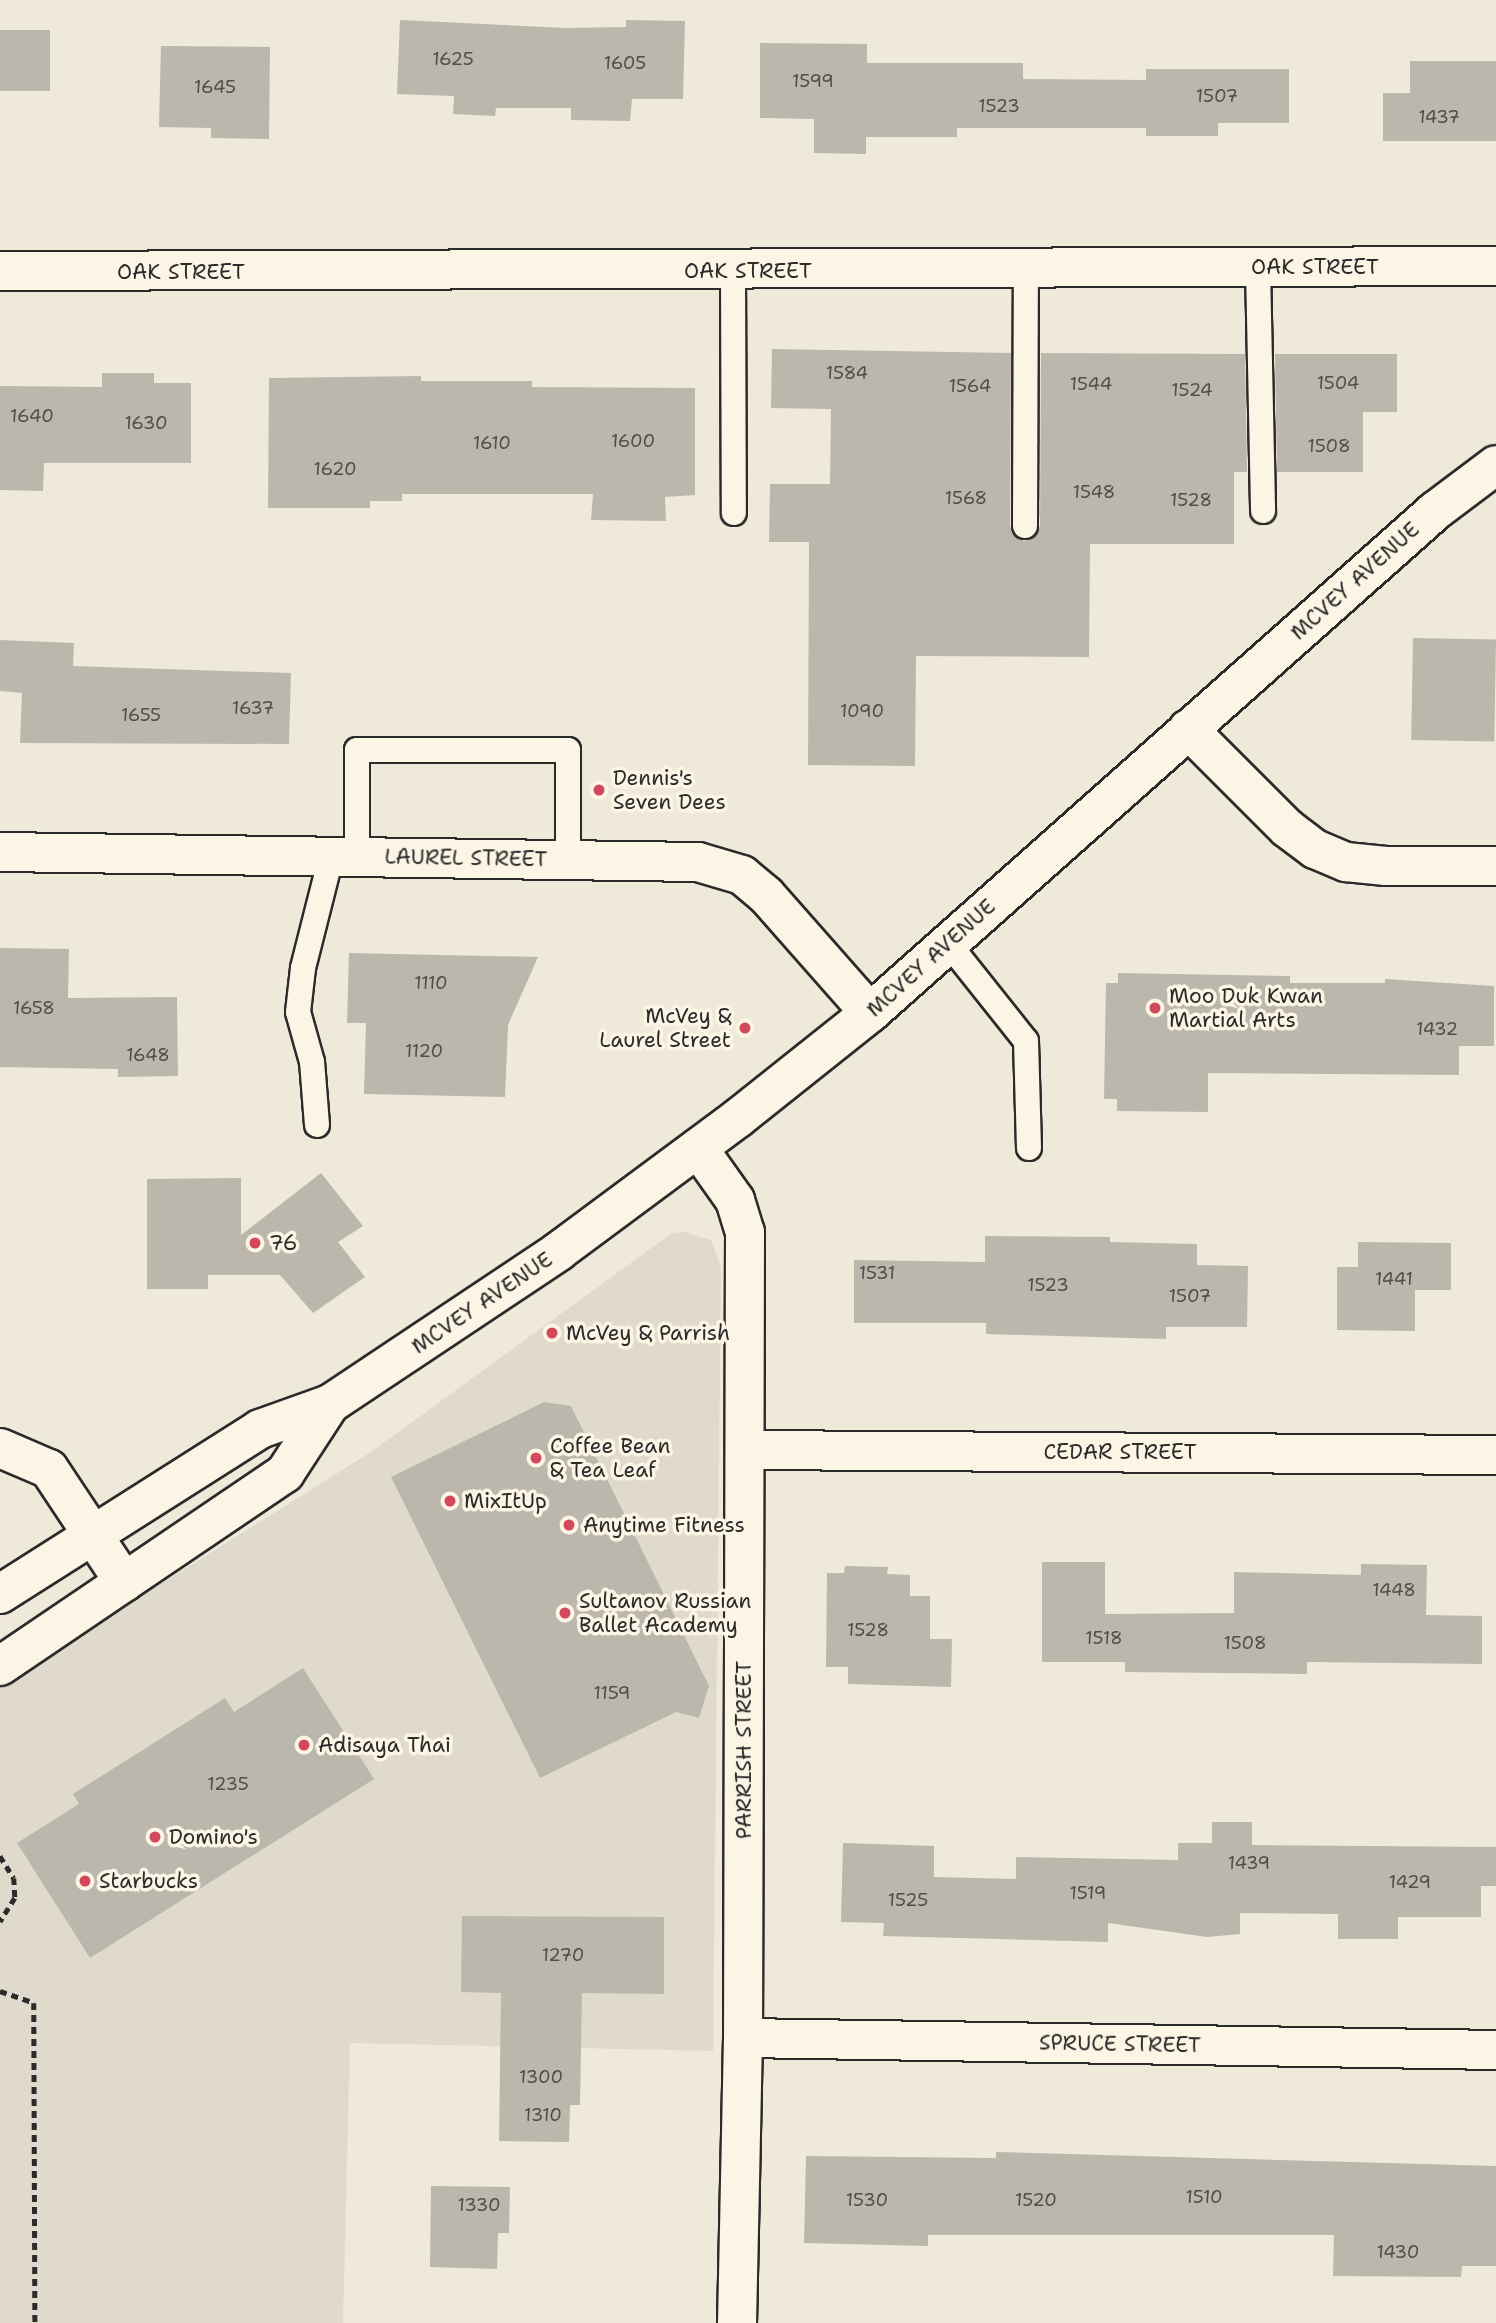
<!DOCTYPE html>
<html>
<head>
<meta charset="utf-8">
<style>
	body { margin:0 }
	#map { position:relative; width:1496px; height:2323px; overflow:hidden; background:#efe9da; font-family:"Shantell Sans",sans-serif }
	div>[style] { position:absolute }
	.built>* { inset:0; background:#e0dacc }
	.building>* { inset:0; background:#bcb7ac; transform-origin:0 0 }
	.path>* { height:4.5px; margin-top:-2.25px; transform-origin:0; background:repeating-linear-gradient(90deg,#2b2b2b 0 7px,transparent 0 12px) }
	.roads { filter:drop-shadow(2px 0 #2b2b2b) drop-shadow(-2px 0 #2b2b2b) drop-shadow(0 2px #2b2b2b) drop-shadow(0 -2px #2b2b2b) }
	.service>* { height:24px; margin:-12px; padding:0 12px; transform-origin:12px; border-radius:12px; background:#fcf5e5 }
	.minor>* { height:38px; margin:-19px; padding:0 19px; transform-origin:19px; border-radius:19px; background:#fcf5e5 }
	.secondary>* { height:38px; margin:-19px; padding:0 19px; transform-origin:19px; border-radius:19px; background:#fcf5e5 }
	.primary>* { height:38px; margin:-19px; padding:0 19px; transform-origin:19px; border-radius:19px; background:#fcf5e5 }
	.dots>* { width:19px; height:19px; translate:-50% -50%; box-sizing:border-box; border:4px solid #fcf5e5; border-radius:50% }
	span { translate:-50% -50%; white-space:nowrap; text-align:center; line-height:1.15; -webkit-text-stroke:7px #fcf5e5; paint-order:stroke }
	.number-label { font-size:18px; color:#4f4e4b }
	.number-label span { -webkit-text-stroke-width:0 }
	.street-label { font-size:21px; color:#2b2b2b }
	.poi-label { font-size:21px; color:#2b2b2b }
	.left { translate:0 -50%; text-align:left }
	.right { translate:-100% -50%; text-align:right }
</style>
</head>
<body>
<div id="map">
	<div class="built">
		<div style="clip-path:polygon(685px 1232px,711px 1240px,721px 1267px,713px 2051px,350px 2043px,343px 2323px,0 2323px,0 1685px,371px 1452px,672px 1233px)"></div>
	</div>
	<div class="building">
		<div style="clip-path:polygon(400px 20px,566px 28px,626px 27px,626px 20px,685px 21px,683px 99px,632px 99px,630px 121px,571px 120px,571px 108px,496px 108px,495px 116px,453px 114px,454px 96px,397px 94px)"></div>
		<div style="left:0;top:30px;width:50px;height:61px"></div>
		<div style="clip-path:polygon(760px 43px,867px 44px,867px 63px,1023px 63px,1023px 79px,1146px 80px,1146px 69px,1289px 69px,1289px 123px,1218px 123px,1218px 136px,1146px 136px,1146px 128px,957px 128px,957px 137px,866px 137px,866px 154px,814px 153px,814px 119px,760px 118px)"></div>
		<div style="clip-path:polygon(161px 46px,270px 47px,269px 139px,211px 138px,211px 128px,159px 127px)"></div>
		<div style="clip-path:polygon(1410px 61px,1496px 61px,1496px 141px,1383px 141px,1383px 93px,1410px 93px)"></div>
		<div style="clip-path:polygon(772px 349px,1011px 353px,1010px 526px,1012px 534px,1024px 541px,1033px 538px,1040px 526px,1041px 353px,1245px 354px,1247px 472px,1234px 472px,1234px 544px,1090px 544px,1089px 657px,916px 656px,915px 766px,808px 765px,809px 542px,769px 542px,770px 484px,830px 484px,831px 409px,771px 408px)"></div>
		<div style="clip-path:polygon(1275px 354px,1397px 354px,1397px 412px,1363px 412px,1363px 472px,1277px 472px)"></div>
		<div style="clip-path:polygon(102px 373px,154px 373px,154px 383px,191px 383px,191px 463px,44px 463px,43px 491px,0 490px,0 386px,102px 387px)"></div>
		<div style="clip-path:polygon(421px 376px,421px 381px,532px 381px,532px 387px,695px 388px,695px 495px,665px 497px,666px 521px,591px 520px,593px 494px,402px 494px,402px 501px,370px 501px,370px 508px,268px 508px,269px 378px)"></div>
		<div style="left:1413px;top:638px;width:83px;height:102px;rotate:1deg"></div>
		<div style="clip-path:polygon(0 640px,74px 643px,73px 666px,291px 673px,289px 744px,20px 743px,22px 693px,0 691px)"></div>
		<div style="clip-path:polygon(0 948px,69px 949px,68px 998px,177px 997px,178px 1076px,118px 1077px,118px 1069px,0 1067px)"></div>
		<div style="clip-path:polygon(349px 953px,538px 957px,508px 1025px,505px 1097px,364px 1094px,366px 1023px,347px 1023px)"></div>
		<div style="clip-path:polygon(1118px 973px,1290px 976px,1290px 983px,1385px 983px,1385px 979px,1494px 986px,1494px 1046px,1459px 1046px,1459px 1075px,1208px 1073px,1208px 1112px,1117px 1111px,1117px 1099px,1104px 1099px,1106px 983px,1118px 983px)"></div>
		<div style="clip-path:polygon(321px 1173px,363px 1226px,338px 1242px,365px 1277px,313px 1313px,280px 1275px,208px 1275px,208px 1289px,147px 1289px,147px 1179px,241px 1178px,241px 1235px)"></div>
		<div style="clip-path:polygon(985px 1236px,1110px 1237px,1110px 1242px,1197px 1244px,1197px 1265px,1248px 1266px,1247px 1327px,1166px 1327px,1166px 1339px,986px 1334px,986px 1323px,854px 1323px,854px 1260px,985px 1262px)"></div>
		<div style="clip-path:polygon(1358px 1242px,1451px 1243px,1451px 1290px,1415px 1290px,1415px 1331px,1337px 1330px,1337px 1267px,1358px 1267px)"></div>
		<div style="clip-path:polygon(544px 1402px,571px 1406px,709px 1686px,699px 1718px,676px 1712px,540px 1778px,391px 1477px)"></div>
		<div style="clip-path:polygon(1042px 1562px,1105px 1562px,1105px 1614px,1234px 1613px,1234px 1572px,1361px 1575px,1361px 1564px,1427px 1565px,1426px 1615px,1482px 1616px,1482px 1664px,1307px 1662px,1307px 1674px,1125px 1672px,1125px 1662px,1042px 1662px)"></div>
		<div style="clip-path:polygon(845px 1566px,888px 1567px,887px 1574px,910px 1575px,910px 1596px,930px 1596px,930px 1639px,952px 1639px,951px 1687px,848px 1684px,848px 1667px,826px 1667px,827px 1573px,844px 1573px)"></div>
		<div style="clip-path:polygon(303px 1668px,374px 1779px,90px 1958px,17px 1843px,79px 1804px,73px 1794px,225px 1698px,234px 1712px)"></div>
		<div style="clip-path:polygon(1212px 1822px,1252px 1822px,1252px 1845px,1496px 1847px,1496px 1886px,1481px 1886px,1481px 1917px,1398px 1917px,1398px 1939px,1338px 1939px,1338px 1914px,1240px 1913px,1240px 1934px,1207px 1937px,1108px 1923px,1108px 1942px,883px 1936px,884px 1923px,841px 1922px,843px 1843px,934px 1846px,934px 1877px,1016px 1879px,1016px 1857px,1178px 1860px,1178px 1843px,1212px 1843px)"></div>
		<div style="clip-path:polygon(462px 1916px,664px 1917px,664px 1994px,582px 1993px,580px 2105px,570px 2105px,569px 2142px,499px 2141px,501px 1993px,461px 1992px)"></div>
		<div style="clip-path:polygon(996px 2152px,1496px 2166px,1496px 2266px,1462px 2266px,1461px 2277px,1333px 2276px,1334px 2235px,928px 2235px,928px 2246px,804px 2243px,806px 2156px,996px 2158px)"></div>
		<div style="clip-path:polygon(431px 2186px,510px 2187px,509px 2233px,498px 2233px,497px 2269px,430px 2267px)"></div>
	</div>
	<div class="path">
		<div style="left:0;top:1856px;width:26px;rotate:58deg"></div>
		<div style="left:14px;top:1878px;width:20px;rotate:87deg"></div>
		<div style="left:15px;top:1898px;width:28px;rotate:122deg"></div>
		<div style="left:0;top:1991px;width:36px;rotate:19deg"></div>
		<div style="left:34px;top:2003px;width:320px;rotate:89.8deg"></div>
	</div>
	<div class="roads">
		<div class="service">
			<div style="left:1258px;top:268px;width:243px;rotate:88.8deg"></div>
			<div style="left:733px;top:271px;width:242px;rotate:89.8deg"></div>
			<div style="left:1025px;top:526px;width:257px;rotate:-89.8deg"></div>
			<div style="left:357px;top:857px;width:107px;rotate:-90deg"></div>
			<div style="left:357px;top:750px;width:211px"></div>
			<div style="left:568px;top:750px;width:110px;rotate:90deg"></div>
			<div style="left:948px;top:943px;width:125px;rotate:51.5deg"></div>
			<div style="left:1026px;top:1041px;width:107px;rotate:88.4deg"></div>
			<div style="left:317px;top:1125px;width:63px;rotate:-94.5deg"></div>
			<div style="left:312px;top:1062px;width:52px;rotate:-105.6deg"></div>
			<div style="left:298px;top:1012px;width:44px;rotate:-83.5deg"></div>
			<div style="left:303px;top:968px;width:114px;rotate:-75.8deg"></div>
		</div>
		<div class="minor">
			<div style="left:0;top:271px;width:1496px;rotate:-0.19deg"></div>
			<div style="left:1188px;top:729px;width:140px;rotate:45deg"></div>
			<div style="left:1287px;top:828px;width:35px;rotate:37deg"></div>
			<div style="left:1315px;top:849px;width:34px;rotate:23deg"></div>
			<div style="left:1346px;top:862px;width:40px;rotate:5.7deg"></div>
			<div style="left:1386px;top:866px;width:110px"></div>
			<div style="left:0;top:852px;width:698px;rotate:0.82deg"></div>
			<div style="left:698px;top:862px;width:46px;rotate:16.5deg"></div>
			<div style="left:742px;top:875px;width:31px;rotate:40deg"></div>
			<div style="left:766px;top:895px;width:157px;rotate:48.6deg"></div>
			<div style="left:698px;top:1148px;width:64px;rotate:54.6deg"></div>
			<div style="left:735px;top:1200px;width:34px;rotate:73deg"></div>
			<div style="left:745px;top:1232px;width:806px;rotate:90.14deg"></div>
			<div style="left:743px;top:2038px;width:285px;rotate:91.2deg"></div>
			<div style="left:745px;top:1450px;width:751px;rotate:0.38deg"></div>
			<div style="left:743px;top:2038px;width:753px;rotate:0.91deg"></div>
		</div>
		<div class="secondary">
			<div style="left:0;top:1448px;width:53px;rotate:23.2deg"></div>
			<div style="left:49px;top:1469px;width:136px;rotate:56.4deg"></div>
		</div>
		<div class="primary">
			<div style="left:0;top:1594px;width:308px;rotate:-32.4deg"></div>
			<div style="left:260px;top:1429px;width:74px;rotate:-19.7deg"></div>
			<div style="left:330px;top:1404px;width:275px;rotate:-33.7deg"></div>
			<div style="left:559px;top:1251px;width:223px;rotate:-36.6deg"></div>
			<div style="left:738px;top:1118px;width:169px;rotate:-38.5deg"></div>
			<div style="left:870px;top:1013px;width:756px;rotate:-41.62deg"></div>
			<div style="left:1435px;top:511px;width:76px;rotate:-37deg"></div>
			<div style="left:0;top:1666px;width:344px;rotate:-34.1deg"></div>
			<div style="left:285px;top:1473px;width:82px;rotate:-56.9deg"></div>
		</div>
	</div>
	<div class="dots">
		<div style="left:599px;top:790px;background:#d1495b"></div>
		<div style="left:1155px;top:1008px;background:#d1495b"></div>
		<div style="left:745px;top:1028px;background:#d1495b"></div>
		<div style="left:255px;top:1243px;background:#d1495b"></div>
		<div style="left:552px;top:1333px;background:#d1495b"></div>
		<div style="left:536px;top:1458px;background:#d1495b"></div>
		<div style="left:450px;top:1501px;background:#d1495b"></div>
		<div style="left:569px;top:1525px;background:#d1495b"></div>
		<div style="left:565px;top:1613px;background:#d1495b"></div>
		<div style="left:304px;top:1745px;background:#d1495b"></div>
		<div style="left:155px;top:1837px;background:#d1495b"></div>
		<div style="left:85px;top:1881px;background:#d1495b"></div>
	</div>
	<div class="number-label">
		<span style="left:453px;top:59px">1625</span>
		<span style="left:625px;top:63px">1605</span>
		<span style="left:813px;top:81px">1599</span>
		<span style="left:215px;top:87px">1645</span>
		<span style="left:1217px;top:96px">1507</span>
		<span style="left:999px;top:106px">1523</span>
		<span style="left:1439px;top:117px">1437</span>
		<span style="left:847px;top:373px">1584</span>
		<span style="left:1338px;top:383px">1504</span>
		<span style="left:1091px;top:384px">1544</span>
		<span style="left:970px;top:386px">1564</span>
		<span style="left:1192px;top:390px">1524</span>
		<span style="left:32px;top:416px">1640</span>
		<span style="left:146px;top:423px">1630</span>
		<span style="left:633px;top:441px">1600</span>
		<span style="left:492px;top:443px">1610</span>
		<span style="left:1329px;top:446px">1508</span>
		<span style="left:335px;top:469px">1620</span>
		<span style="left:1094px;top:492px">1548</span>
		<span style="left:966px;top:498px">1568</span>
		<span style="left:1191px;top:500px">1528</span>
		<span style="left:253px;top:708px">1637</span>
		<span style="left:862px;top:711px">1090</span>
		<span style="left:141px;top:715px">1655</span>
		<span style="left:431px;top:983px">1110</span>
		<span style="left:34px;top:1008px">1658</span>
		<span style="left:1437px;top:1029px">1432</span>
		<span style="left:424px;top:1051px">1120</span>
		<span style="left:148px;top:1055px">1648</span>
		<span style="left:877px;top:1273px">1531</span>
		<span style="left:1394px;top:1279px">1441</span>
		<span style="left:1048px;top:1285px">1523</span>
		<span style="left:1190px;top:1296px">1507</span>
		<span style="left:1394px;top:1590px">1448</span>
		<span style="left:868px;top:1630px">1528</span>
		<span style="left:1104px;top:1638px">1518</span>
		<span style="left:1245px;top:1643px">1508</span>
		<span style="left:612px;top:1693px">1159</span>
		<span style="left:228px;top:1784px">1235</span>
		<span style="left:1249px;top:1863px">1439</span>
		<span style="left:1410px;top:1882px">1429</span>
		<span style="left:1088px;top:1893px">1519</span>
		<span style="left:908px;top:1900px">1525</span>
		<span style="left:563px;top:1955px">1270</span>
		<span style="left:541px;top:2077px">1300</span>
		<span style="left:543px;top:2115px">1310</span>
		<span style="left:1204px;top:2197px">1510</span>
		<span style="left:867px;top:2200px">1530</span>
		<span style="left:1036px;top:2200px">1520</span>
		<span style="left:479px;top:2205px">1330</span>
		<span style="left:1398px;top:2252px">1430</span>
	</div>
	<div class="street-label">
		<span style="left:1315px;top:267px">OAK STREET</span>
		<span style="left:748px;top:271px">OAK STREET</span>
		<span style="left:181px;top:272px">OAK STREET</span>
		<span style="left:1355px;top:581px;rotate:-42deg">MCVEY AVENUE</span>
		<span style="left:466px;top:858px;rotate:1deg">LAUREL STREET</span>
		<span style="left:931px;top:958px;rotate:-42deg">MCVEY AVENUE</span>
		<span style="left:482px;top:1303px;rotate:-34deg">MCVEY AVENUE</span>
		<span style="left:1120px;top:1452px">CEDAR STREET</span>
		<span style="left:744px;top:1750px;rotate:-90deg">PARRISH STREET</span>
		<span style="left:1120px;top:2044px;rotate:1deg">SPRUCE STREET</span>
	</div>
	<div class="poi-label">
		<span class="left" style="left:613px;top:790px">Dennis's<br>Seven Dees</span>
		<span class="left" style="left:1169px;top:1008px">Moo Duk Kwan<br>Martial Arts</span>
		<span class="right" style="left:731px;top:1028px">McVey &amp;<br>Laurel Street</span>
		<span class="left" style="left:269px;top:1243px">76</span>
		<span class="left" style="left:566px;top:1333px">McVey &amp; Parrish</span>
		<span class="left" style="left:550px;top:1458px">Coffee Bean<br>&amp; Tea Leaf</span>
		<span class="left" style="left:464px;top:1501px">MixItUp</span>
		<span class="left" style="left:583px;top:1525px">Anytime Fitness</span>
		<span class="left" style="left:579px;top:1613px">Sultanov Russian<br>Ballet Academy</span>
		<span class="left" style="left:318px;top:1745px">Adisaya Thai</span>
		<span class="left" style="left:169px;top:1837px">Domino's</span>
		<span class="left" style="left:99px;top:1881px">Starbucks</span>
	</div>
</div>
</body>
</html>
